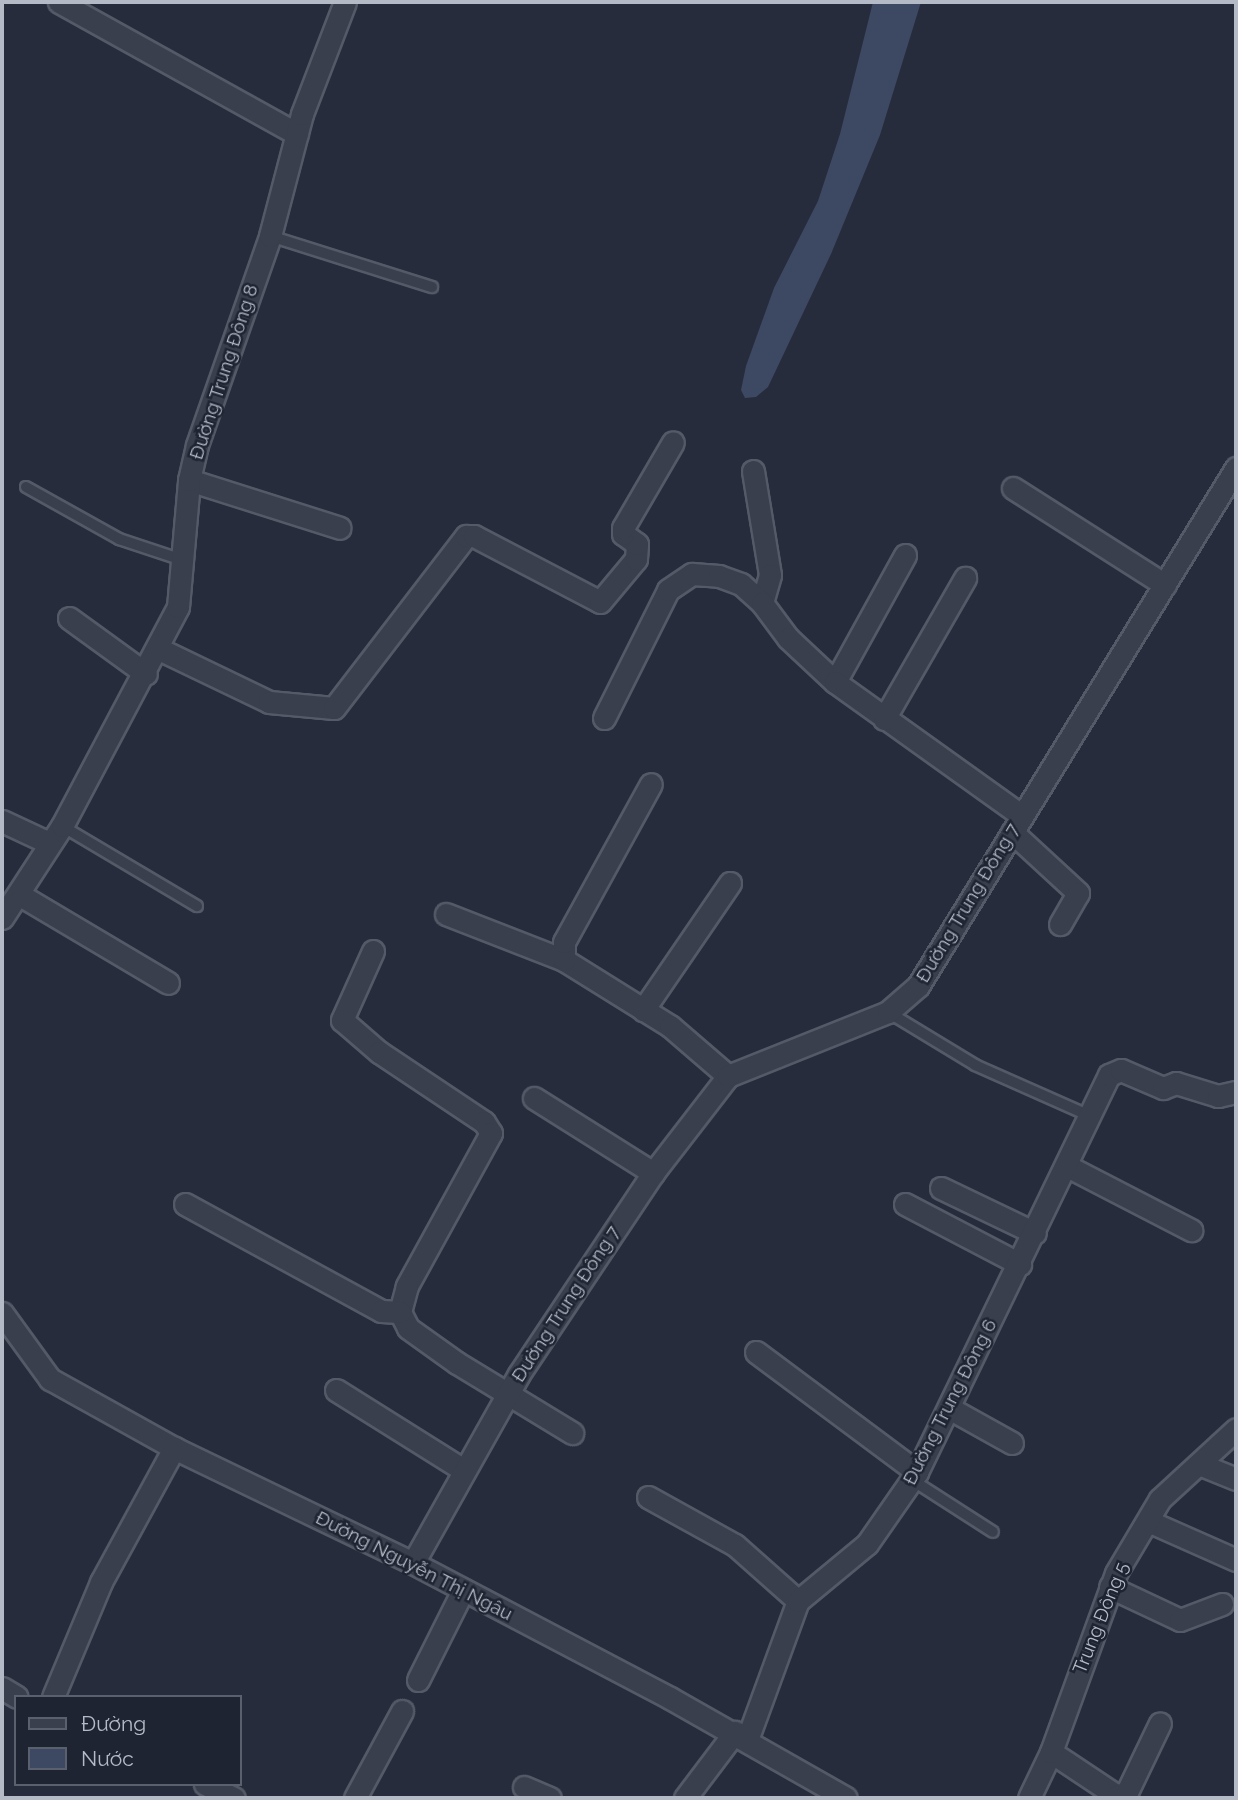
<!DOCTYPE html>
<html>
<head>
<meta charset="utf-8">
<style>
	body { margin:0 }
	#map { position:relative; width:1238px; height:1800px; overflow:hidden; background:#262c3c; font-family:Raleway,sans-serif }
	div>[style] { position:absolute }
	.water>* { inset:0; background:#3d4863 }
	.roads { filter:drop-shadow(2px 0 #545a67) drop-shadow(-2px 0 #545a67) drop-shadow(0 2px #545a67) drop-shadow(0 -2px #545a67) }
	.lane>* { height:10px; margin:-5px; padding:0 5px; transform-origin:5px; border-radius:5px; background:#393f4c }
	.street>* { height:21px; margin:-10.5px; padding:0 10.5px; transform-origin:10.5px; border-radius:10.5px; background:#393f4c }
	span { translate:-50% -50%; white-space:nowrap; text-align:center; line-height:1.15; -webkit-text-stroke:5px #1e2431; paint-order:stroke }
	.street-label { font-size:19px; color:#b5bac7 }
	.frame { position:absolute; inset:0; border:4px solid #b5bac7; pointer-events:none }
	.legend { position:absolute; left:14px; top:1695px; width:228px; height:91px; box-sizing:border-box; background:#1e2431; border:2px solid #5a606d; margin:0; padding:9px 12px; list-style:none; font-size:21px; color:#b5bac7 }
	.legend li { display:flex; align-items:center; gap:14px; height:35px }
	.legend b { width:35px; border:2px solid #5a606d }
</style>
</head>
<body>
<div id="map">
	<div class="water">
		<div style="clip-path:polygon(873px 2px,921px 2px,880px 135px,831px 254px,768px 387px,756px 397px,745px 398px,741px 390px,746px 366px,774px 288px,818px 201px,840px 134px)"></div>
	</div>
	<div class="roads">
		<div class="lane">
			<div style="left:270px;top:236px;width:170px;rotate:17.5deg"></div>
			<div style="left:26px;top:487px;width:107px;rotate:29.2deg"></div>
			<div style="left:119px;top:539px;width:66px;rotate:18.4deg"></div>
			<div style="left:62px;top:826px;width:157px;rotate:30.7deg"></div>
			<div style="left:888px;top:1012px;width:102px;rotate:31.3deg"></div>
			<div style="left:975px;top:1065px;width:126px;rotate:23.9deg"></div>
			<div style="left:912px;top:1480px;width:96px;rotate:32.7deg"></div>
		</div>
		<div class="street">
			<div style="left:59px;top:2px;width:272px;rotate:29deg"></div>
			<div style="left:753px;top:471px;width:105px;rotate:80.7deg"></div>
			<div style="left:770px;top:575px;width:29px;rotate:106deg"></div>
			<div style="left:189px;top:480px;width:158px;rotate:17.6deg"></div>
			<div style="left:1013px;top:488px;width:180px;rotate:32.5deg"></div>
			<div style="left:69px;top:618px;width:95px;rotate:36deg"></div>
			<div style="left:159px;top:649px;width:122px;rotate:25.7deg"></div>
			<div style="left:269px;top:702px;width:65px;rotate:5.3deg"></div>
			<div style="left:334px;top:708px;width:217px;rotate:-52.5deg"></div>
			<div style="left:466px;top:536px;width:8px"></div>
			<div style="left:474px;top:536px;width:142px;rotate:27.6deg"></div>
			<div style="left:600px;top:602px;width:56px;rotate:-50.1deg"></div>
			<div style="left:636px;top:559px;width:15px;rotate:-86deg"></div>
			<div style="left:637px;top:544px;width:17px;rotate:-144deg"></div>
			<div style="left:623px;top:534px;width:6px;rotate:-90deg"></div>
			<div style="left:623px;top:528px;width:99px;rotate:-59.8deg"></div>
			<div style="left:835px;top:682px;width:145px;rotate:-61.1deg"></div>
			<div style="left:604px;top:718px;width:143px;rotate:-63.4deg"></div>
			<div style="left:668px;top:590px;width:29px;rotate:-34deg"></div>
			<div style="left:692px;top:574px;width:27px;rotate:4deg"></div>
			<div style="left:719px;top:576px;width:23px;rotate:20deg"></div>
			<div style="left:741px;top:584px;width:28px;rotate:42deg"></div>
			<div style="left:762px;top:603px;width:44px;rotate:53.4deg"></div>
			<div style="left:788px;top:638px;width:64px;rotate:43.1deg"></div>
			<div style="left:835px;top:682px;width:229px;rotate:35.6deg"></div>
			<div style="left:884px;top:719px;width:163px;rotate:-60.1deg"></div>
			<div style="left:2px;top:821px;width:52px;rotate:25.1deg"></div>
			<div style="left:1012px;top:832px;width:90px;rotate:42.7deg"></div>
			<div style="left:1078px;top:893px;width:36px;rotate:120deg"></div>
			<div style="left:20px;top:895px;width:172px;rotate:30.7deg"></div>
			<div style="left:446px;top:914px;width:127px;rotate:21.3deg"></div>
			<div style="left:564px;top:960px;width:125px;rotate:31.9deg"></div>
			<div style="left:670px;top:1026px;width:77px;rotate:40.8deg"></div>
			<div style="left:2px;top:918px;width:110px;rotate:-56.9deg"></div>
			<div style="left:62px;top:826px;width:248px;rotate:-62.1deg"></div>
			<div style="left:178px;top:607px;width:127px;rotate:-85deg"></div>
			<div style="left:189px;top:480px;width:36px;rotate:-77deg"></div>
			<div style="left:197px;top:445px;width:221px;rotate:-70.7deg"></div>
			<div style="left:270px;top:236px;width:126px;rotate:-75.3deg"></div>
			<div style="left:302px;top:114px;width:120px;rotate:-69deg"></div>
			<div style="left:373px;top:951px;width:76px;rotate:114.2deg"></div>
			<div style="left:342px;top:1020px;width:49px;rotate:40.9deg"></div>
			<div style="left:379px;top:1052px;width:126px;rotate:33.7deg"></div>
			<div style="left:484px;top:1122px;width:13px;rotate:58deg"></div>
			<div style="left:491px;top:1133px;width:175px;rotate:118.8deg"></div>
			<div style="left:407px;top:1286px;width:27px;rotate:105deg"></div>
			<div style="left:400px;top:1312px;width:18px;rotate:63deg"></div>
			<div style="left:408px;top:1328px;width:60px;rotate:35.5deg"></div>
			<div style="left:457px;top:1363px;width:135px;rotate:31.3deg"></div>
			<div style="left:564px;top:960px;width:18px;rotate:-90deg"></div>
			<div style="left:564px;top:942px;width:180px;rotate:-61.2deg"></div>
			<div style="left:643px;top:1010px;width:154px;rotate:-55.6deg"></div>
			<div style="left:534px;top:1098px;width:141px;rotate:32.2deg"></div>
			<div style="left:1067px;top:1166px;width:140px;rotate:27.3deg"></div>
			<div style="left:941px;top:1188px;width:104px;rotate:25.6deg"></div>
			<div style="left:185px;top:1204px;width:223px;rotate:28.6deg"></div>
			<div style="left:381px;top:1311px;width:19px;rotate:3deg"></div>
			<div style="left:905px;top:1204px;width:130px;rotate:27.6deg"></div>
			<div style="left:2px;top:1313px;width:82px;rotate:54deg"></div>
			<div style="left:50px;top:1379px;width:142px;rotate:29.1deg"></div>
			<div style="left:174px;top:1448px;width:265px;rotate:25.7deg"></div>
			<div style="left:413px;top:1563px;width:290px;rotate:27.7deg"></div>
			<div style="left:670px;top:1698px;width:202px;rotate:29.6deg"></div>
			<div style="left:756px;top:1352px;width:201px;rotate:36.7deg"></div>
			<div style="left:336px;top:1390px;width:149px;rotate:32.1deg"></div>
			<div style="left:949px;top:1408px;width:72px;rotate:29.1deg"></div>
			<div style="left:1199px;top:1464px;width:40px;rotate:22deg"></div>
			<div style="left:648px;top:1497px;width:99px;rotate:28.9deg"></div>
			<div style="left:735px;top:1545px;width:84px;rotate:41.6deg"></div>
			<div style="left:1148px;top:1521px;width:96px;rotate:23.9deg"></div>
			<div style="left:413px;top:1563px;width:217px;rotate:-60.7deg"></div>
			<div style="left:519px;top:1374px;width:242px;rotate:-56.3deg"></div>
			<div style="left:653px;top:1173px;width:123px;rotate:-52.3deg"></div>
			<div style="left:728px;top:1076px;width:172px;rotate:-21.8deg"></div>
			<div style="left:888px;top:1012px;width:40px;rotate:-41deg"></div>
			<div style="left:918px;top:986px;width:608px;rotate:-58.45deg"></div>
			<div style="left:1110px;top:1587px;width:77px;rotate:25.2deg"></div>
			<div style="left:1180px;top:1620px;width:45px;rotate:-20.9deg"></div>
			<div style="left:418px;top:1680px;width:101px;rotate:-63.4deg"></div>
			<div style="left:2px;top:1688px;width:17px;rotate:31deg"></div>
			<div style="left:53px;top:1697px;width:125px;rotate:-67.3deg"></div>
			<div style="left:101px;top:1582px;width:153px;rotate:-61.4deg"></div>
			<div style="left:747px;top:1740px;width:148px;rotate:-69.9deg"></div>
			<div style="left:798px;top:1601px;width:89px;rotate:-39.6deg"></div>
			<div style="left:867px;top:1544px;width:88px;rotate:-55.2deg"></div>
			<div style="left:917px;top:1472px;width:441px;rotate:-64.2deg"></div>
			<div style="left:1109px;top:1075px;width:13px;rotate:-23deg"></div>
			<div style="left:1121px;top:1070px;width:46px;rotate:23.2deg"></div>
			<div style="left:1163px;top:1088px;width:14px;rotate:-21deg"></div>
			<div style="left:1176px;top:1083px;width:44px;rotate:17.2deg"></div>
			<div style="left:1218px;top:1096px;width:18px;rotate:-13deg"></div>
			<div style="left:1051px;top:1752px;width:79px;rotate:33.7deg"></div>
			<div style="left:1117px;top:1796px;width:11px;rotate:-22deg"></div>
			<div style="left:1127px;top:1792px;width:76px;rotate:-64.4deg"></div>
			<div style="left:205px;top:1784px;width:32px;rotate:26deg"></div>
			<div style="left:524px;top:1787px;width:28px;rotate:23deg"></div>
			<div style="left:355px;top:1798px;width:99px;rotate:-61.6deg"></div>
			<div style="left:685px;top:1798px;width:83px;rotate:-52.9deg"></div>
			<div style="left:1029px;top:1798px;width:51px;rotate:-64.4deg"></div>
			<div style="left:1051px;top:1752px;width:190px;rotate:-70deg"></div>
			<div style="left:1116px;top:1573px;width:86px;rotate:-59.3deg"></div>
			<div style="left:1160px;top:1499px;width:103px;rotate:-42.6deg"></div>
		</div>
	</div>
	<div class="street-label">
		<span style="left:224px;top:372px;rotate:-72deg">Đường Trung Đông 8</span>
		<span style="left:968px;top:903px;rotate:-59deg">Đường Trung Đông 7</span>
		<span style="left:566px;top:1304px;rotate:-57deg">Đường Trung Đông 7</span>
		<span style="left:950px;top:1402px;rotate:-63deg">Đường Trung Đông 6</span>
		<span style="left:414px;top:1566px;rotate:27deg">Đường Nguyễn Thị Ngâu</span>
		<span style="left:1101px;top:1618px;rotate:-68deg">Trung Đông 5</span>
	</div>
	<div class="frame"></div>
	<ul class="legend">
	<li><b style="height:9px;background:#393f4c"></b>Đường</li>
	<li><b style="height:19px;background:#3d4863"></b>Nước</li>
	</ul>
</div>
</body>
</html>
